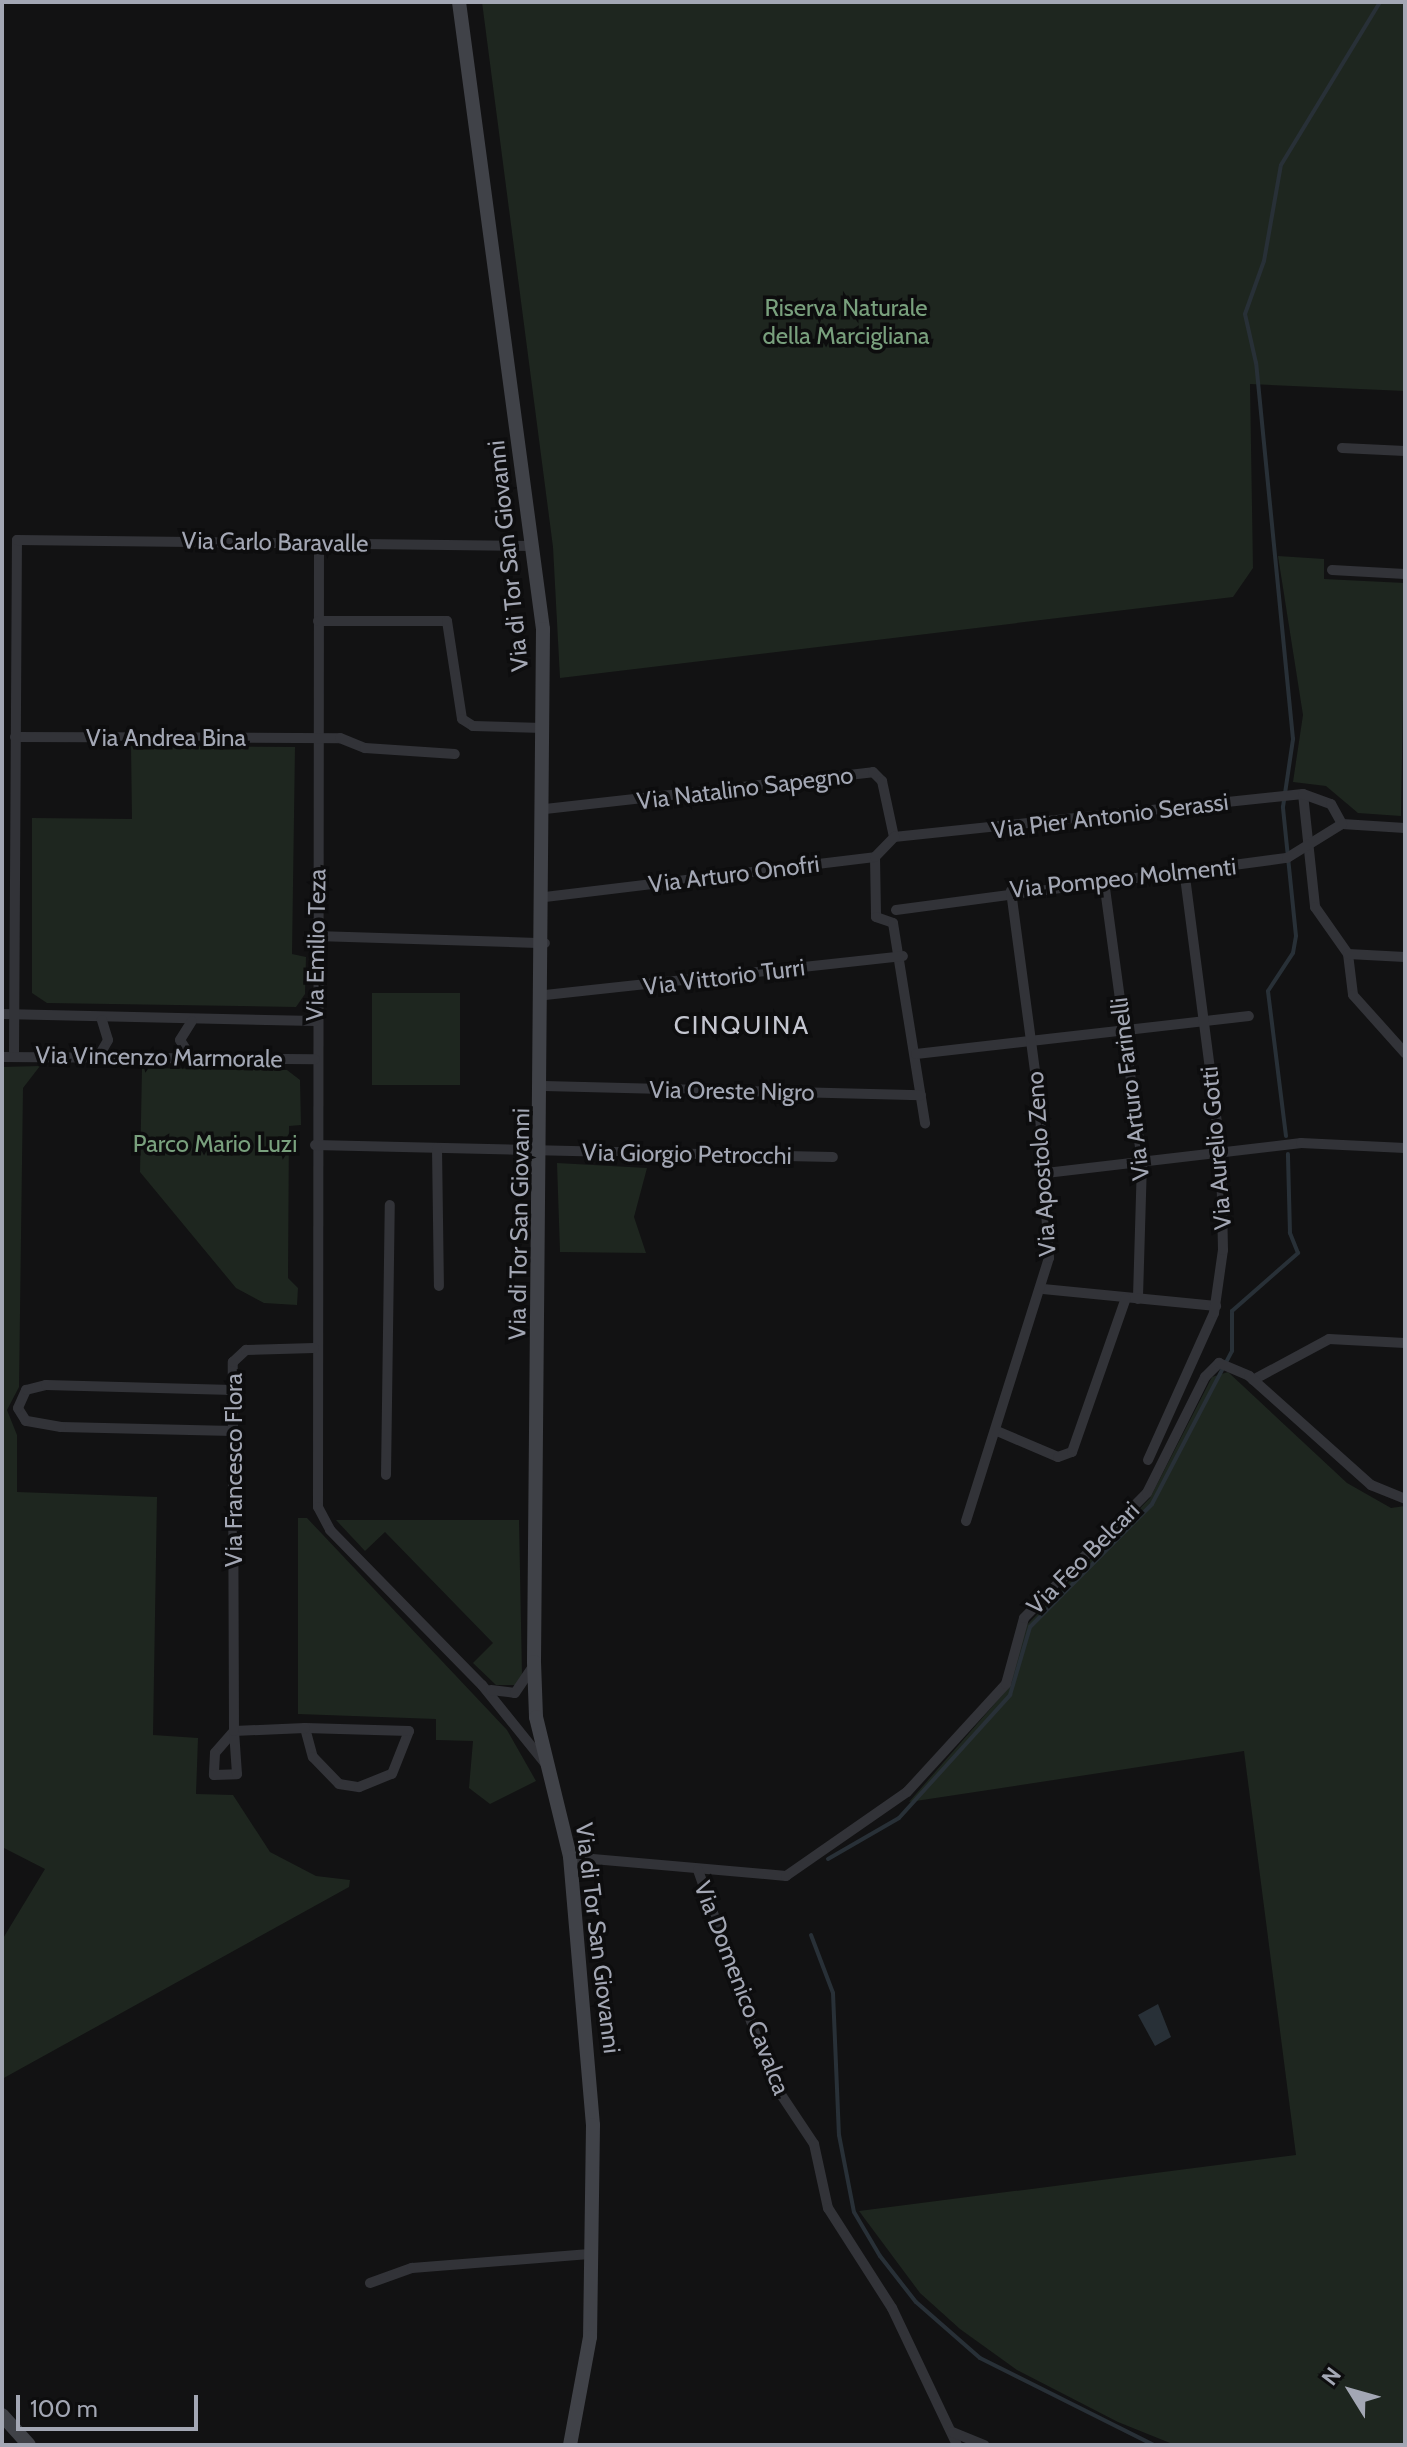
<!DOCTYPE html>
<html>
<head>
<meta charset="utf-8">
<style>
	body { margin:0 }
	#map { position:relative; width:1407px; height:2447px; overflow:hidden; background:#121213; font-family:Cabin,sans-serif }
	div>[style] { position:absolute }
	.green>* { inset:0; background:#1e261f; transform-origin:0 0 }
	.water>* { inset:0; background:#283037 }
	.stream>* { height:4px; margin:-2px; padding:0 2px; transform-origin:2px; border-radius:2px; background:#283037 }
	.street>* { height:10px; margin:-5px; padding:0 5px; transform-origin:5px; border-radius:5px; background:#323338 }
	.secondary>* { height:14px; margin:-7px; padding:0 7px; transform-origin:7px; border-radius:7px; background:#404248 }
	span { translate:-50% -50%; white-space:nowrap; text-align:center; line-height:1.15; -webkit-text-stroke:7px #0d0d0e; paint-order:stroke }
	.park-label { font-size:24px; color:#79a07d }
	.street-label { font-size:24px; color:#a3a7b4 }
	.neighbourhood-label { font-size:26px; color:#c4c6d0; letter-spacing:2px }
	.frame { position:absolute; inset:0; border:4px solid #a3a7b4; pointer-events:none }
	.north { position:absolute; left:1311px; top:2351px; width:80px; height:80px; -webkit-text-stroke:6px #0d0d0e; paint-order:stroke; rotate:307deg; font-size:22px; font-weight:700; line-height:32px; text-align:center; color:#a3a7b4 }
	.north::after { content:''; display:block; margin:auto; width:28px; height:36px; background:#a3a7b4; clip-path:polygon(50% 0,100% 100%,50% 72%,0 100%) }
	.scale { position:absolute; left:16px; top:2395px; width:182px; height:36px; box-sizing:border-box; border:4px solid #a3a7b4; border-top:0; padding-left:10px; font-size:24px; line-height:28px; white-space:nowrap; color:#a3a7b4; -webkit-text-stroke:6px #0d0d0e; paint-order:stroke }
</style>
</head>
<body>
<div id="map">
	<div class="green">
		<div style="clip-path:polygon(482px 2px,1405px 2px,1405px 391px,1250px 384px,1253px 568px,1233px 597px,560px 678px,553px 547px)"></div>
		<div style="clip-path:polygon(1278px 556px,1324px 559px,1324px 579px,1405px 583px,1401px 816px,1358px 813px,1326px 786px,1293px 782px,1303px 715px)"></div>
		<div style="clip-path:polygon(131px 746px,295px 747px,292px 954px,306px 957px,305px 994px,296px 1007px,47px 1003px,32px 993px,32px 818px,132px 819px)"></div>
		<div style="left:372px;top:993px;width:88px;height:92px"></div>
		<div style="clip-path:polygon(40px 1066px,23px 1088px,19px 1387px,7px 1410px,17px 1435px,17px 1492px,157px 1497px,153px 1735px,198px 1738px,196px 1794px,233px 1795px,270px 1852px,316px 1876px,350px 1880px,349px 1887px,2px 2079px,2px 1940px,45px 1869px,2px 1847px,2px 1067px)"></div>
		<div style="clip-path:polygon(142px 1068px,287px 1070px,300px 1080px,301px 1125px,289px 1126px,288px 1278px,298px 1288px,297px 1305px,264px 1303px,236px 1288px,140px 1172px)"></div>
		<div style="clip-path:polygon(557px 1163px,647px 1168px,634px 1217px,646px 1253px,560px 1252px)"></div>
		<div style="clip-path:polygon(1228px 1372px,1347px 1483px,1391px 1508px,1405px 1506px,1405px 2445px,1175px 2445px,1118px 2422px,1017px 2370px,960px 2329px,920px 2293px,859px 2211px,1296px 2155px,1244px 1751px,909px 1802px,1011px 1685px,1018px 1634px,1150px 1498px,1212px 1377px)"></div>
		<div style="clip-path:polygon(298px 1518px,307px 1518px,507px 1730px,536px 1781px,490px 1804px,469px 1788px,473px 1741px,436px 1740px,436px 1719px,298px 1714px)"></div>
		<div style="clip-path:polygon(336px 1520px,519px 1520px,522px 1675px,515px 1685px,496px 1685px,473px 1663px,493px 1643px,385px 1532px,365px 1551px)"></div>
	</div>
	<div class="water">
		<div style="clip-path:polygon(1158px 2004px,1171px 2037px,1155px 2046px,1138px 2015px)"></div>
	</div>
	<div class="stream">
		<div style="left:1286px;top:1136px;width:146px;rotate:-97.1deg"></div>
		<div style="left:1268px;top:991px;width:45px;rotate:-56.7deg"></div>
		<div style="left:1293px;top:953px;width:17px;rotate:-80deg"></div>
		<div style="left:1296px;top:936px;width:130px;rotate:-95.8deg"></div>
		<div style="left:1283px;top:807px;width:69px;rotate:-81.6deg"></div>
		<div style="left:1293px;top:739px;width:378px;rotate:-95.6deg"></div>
		<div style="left:1256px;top:363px;width:50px;rotate:-102.7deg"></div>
		<div style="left:1245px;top:314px;width:56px;rotate:-70.3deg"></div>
		<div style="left:1264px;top:261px;width:97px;rotate:-80deg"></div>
		<div style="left:1281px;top:165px;width:191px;rotate:-58.7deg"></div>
		<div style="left:828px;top:1859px;width:82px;rotate:-30deg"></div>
		<div style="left:899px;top:1818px;width:166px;rotate:-47.9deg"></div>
		<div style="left:1010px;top:1695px;width:71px;rotate:-73.6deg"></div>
		<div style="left:1030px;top:1627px;width:173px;rotate:-45.2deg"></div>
		<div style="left:1152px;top:1504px;width:173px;rotate:-62.4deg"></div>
		<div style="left:1232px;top:1351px;width:40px;rotate:-90deg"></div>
		<div style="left:1232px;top:1311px;width:88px;rotate:-41.3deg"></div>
		<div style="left:1298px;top:1253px;width:22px;rotate:-112deg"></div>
		<div style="left:1290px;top:1233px;width:79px;rotate:-91.5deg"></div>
		<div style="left:811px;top:1935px;width:62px;rotate:69.2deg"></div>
		<div style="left:833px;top:1993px;width:142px;rotate:87.6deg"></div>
		<div style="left:839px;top:2135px;width:78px;rotate:79deg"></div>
		<div style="left:854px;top:2212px;width:51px;rotate:59.4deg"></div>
		<div style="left:880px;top:2256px;width:58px;rotate:52deg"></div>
		<div style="left:916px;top:2302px;width:85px;rotate:41.2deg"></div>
		<div style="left:980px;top:2358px;width:195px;rotate:26.6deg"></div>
	</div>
	<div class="street">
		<div style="left:1342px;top:448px;width:63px;rotate:2.7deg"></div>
		<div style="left:319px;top:542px;width:965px;rotate:90.06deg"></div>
		<div style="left:318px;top:1507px;width:26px;rotate:62deg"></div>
		<div style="left:330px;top:1530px;width:217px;rotate:45.6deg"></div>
		<div style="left:482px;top:1685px;width:100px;rotate:51.1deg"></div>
		<div style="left:1332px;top:570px;width:73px;rotate:3.1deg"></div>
		<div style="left:318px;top:621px;width:129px"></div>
		<div style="left:447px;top:621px;width:99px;rotate:81.3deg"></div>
		<div style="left:462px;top:719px;width:13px;rotate:32deg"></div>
		<div style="left:473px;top:726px;width:70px;rotate:1.6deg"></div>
		<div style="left:15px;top:737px;width:325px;rotate:0.2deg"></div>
		<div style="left:340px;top:738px;width:27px;rotate:22deg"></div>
		<div style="left:365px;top:748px;width:90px;rotate:3.8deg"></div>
		<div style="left:1303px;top:794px;width:114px;rotate:83.9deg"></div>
		<div style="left:1315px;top:907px;width:57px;rotate:54.9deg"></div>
		<div style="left:1348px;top:954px;width:41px;rotate:83deg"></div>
		<div style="left:1353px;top:995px;width:78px;rotate:48.1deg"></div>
		<div style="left:545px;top:809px;width:330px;rotate:-6.4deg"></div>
		<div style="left:873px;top:772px;width:13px;rotate:45deg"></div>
		<div style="left:882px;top:781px;width:57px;rotate:77.9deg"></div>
		<div style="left:1342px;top:824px;width:63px;rotate:3.6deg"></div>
		<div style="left:894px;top:837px;width:411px;rotate:-6deg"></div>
		<div style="left:1303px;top:794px;width:30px;rotate:20deg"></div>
		<div style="left:1331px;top:804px;width:23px;rotate:61deg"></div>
		<div style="left:875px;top:857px;width:60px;rotate:89deg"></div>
		<div style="left:876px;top:917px;width:18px;rotate:19deg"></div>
		<div style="left:1104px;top:881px;width:284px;rotate:82.3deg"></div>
		<div style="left:1142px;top:1162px;width:137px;rotate:91.7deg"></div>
		<div style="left:545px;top:897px;width:332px;rotate:-6.9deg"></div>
		<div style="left:875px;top:857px;width:28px;rotate:-46deg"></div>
		<div style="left:896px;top:910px;width:394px;rotate:-7.6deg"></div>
		<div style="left:1287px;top:858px;width:65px;rotate:-31.7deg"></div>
		<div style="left:893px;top:923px;width:203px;rotate:80.9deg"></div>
		<div style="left:316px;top:936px;width:229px;rotate:1.8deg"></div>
		<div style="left:1348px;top:954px;width:57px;rotate:3deg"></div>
		<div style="left:545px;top:995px;width:360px;rotate:-6.2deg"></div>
		<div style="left:2px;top:1014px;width:313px;rotate:1.3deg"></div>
		<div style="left:100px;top:1054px;width:16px;rotate:-60deg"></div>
		<div style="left:108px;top:1040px;width:21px;rotate:-107deg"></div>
		<div style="left:916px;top:1054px;width:335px;rotate:-6.5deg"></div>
		<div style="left:14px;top:1055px;width:515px;rotate:-89.67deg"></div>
		<div style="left:17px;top:540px;width:516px;rotate:0.67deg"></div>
		<div style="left:2px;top:1057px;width:313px;rotate:0.4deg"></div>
		<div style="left:191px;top:1057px;width:20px;rotate:-123deg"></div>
		<div style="left:180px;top:1040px;width:22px;rotate:-58deg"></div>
		<div style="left:544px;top:1086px;width:377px;rotate:1.4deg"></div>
		<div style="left:315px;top:1145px;width:518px;rotate:1.33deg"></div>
		<div style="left:437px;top:1148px;width:138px;rotate:89.2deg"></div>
		<div style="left:1046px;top:1173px;width:257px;rotate:-6.7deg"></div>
		<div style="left:1301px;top:1143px;width:104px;rotate:2.8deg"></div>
		<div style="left:1043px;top:1289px;width:174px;rotate:5.6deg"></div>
		<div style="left:1253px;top:1380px;width:86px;rotate:-28.3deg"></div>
		<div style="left:1329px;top:1339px;width:76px;rotate:3deg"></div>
		<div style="left:233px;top:1431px;width:172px;rotate:-178.7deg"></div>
		<div style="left:61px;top:1427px;width:36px;rotate:-170deg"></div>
		<div style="left:26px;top:1421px;width:15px;rotate:-122deg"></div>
		<div style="left:18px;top:1408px;width:20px;rotate:-66deg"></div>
		<div style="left:26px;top:1390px;width:21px;rotate:-14deg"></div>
		<div style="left:46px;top:1385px;width:187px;rotate:1.5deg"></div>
		<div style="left:997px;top:1431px;width:66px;rotate:23.1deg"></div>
		<div style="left:1058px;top:1457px;width:15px;rotate:-20deg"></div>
		<div style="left:1072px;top:1452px;width:163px;rotate:-70.7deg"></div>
		<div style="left:1148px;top:1460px;width:161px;rotate:-65.8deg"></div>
		<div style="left:1214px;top:1313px;width:64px;rotate:-81.9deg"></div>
		<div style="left:1223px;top:1250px;width:96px;rotate:-91.2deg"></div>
		<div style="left:1221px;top:1154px;width:285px;rotate:-97.4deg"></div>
		<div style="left:386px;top:1475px;width:270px;rotate:-89.2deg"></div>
		<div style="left:966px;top:1521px;width:276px;rotate:-72.5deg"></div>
		<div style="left:1049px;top:1258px;width:157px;rotate:-93.6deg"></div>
		<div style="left:1039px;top:1101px;width:212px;rotate:-97.6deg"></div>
		<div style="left:491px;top:1690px;width:24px;rotate:7deg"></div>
		<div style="left:515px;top:1693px;width:29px;rotate:-56deg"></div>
		<div style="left:305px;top:1728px;width:30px;rotate:75deg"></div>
		<div style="left:313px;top:1757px;width:37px;rotate:46deg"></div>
		<div style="left:339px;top:1784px;width:20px;rotate:9deg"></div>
		<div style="left:359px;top:1787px;width:35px;rotate:-22deg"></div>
		<div style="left:392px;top:1774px;width:46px;rotate:-68.4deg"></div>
		<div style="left:409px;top:1731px;width:104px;rotate:-178.3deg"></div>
		<div style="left:305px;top:1728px;width:71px;rotate:177.6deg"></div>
		<div style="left:234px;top:1731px;width:29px;rotate:131deg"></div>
		<div style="left:215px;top:1753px;width:22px;rotate:93deg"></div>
		<div style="left:214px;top:1775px;width:23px;rotate:-2deg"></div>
		<div style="left:237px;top:1774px;width:43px;rotate:-94deg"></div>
		<div style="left:234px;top:1731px;width:369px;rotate:-90.2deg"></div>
		<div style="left:233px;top:1362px;width:18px;rotate:-43deg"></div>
		<div style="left:246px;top:1350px;width:68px;rotate:-1.7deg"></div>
		<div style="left:570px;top:1857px;width:217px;rotate:5deg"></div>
		<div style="left:786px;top:1876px;width:147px;rotate:-34.8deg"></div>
		<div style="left:907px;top:1792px;width:147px;rotate:-47.5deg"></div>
		<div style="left:1006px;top:1684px;width:68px;rotate:-74.7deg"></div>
		<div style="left:1024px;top:1618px;width:175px;rotate:-45.5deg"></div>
		<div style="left:1147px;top:1493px;width:130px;rotate:-63.4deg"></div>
		<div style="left:1205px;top:1377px;width:20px;rotate:-45deg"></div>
		<div style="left:1219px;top:1363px;width:33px;rotate:23deg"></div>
		<div style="left:1249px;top:1376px;width:164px;rotate:41.8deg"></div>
		<div style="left:1371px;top:1485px;width:37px;rotate:22deg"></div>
		<div style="left:698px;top:1870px;width:224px;rotate:70.7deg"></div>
		<div style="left:772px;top:2081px;width:76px;rotate:56.3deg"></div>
		<div style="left:814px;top:2144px;width:66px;rotate:77.7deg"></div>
		<div style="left:828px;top:2208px;width:119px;rotate:57.4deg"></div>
		<div style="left:892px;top:2308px;width:152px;rotate:64.6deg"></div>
		<div style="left:370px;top:2283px;width:45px;rotate:-19.7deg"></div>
		<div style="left:412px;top:2268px;width:178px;rotate:-4.5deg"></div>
		<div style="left:952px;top:2432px;width:35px;rotate:22deg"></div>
	</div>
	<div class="secondary">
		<div style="left:459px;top:2px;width:633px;rotate:82.37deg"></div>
		<div style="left:543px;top:629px;width:1033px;rotate:90.5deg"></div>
		<div style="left:534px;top:1662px;width:55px;rotate:87.9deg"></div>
		<div style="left:536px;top:1717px;width:144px;rotate:76.3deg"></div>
		<div style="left:570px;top:1857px;width:269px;rotate:85.1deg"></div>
		<div style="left:593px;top:2125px;width:212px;rotate:90.8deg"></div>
		<div style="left:590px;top:2337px;width:110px;rotate:100.5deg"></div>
		<div style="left:2px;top:2415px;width:40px;rotate:48deg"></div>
	</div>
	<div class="park-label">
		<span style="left:846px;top:322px">Riserva Naturale<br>della Marcigliana</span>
		<span style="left:215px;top:1144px">Parco Mario Luzi</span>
	</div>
	<div class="street-label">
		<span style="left:275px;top:542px;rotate:1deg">Via Carlo Baravalle</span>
		<span style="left:508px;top:556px;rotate:-96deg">Via di Tor San Giovanni</span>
		<span style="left:166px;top:738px">Via Andrea Bina</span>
		<span style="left:745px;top:788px;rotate:-7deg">Via Natalino Sapegno</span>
		<span style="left:1110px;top:816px;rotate:-7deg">Via Pier Antonio Serassi</span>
		<span style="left:734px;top:874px;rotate:-7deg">Via Arturo Onofri</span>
		<span style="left:1123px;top:878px;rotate:-6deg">Via Pompeo Molmenti</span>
		<span style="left:316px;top:945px;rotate:-89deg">Via Emilio Teza</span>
		<span style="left:724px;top:977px;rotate:-7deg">Via Vittorio Turri</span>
		<span style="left:159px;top:1057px;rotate:1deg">Via Vincenzo Marmorale</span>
		<span style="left:1130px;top:1089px;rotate:-97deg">Via Arturo Farinelli</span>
		<span style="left:732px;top:1091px;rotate:1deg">Via Oreste Nigro</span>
		<span style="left:1216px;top:1148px;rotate:-95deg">Via Aurelio Gotti</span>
		<span style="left:687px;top:1154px;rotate:1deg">Via Giorgio Petrocchi</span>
		<span style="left:1041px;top:1164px;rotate:-94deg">Via Apostolo Zeno</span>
		<span style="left:519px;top:1224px;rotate:-89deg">Via di Tor San Giovanni</span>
		<span style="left:234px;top:1470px;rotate:-90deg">Via Francesco Flora</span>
		<span style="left:1083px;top:1558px;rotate:-45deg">Via Feo Belcari</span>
		<span style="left:598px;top:1938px;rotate:83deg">Via di Tor San Giovanni</span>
		<span style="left:742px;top:1988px;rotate:69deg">Via Domenico Cavalca</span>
	</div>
	<div class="neighbourhood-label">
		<span style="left:742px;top:1026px">CINQUINA</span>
	</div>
	<div class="frame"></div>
	<div class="north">N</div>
	<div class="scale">100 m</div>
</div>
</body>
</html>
